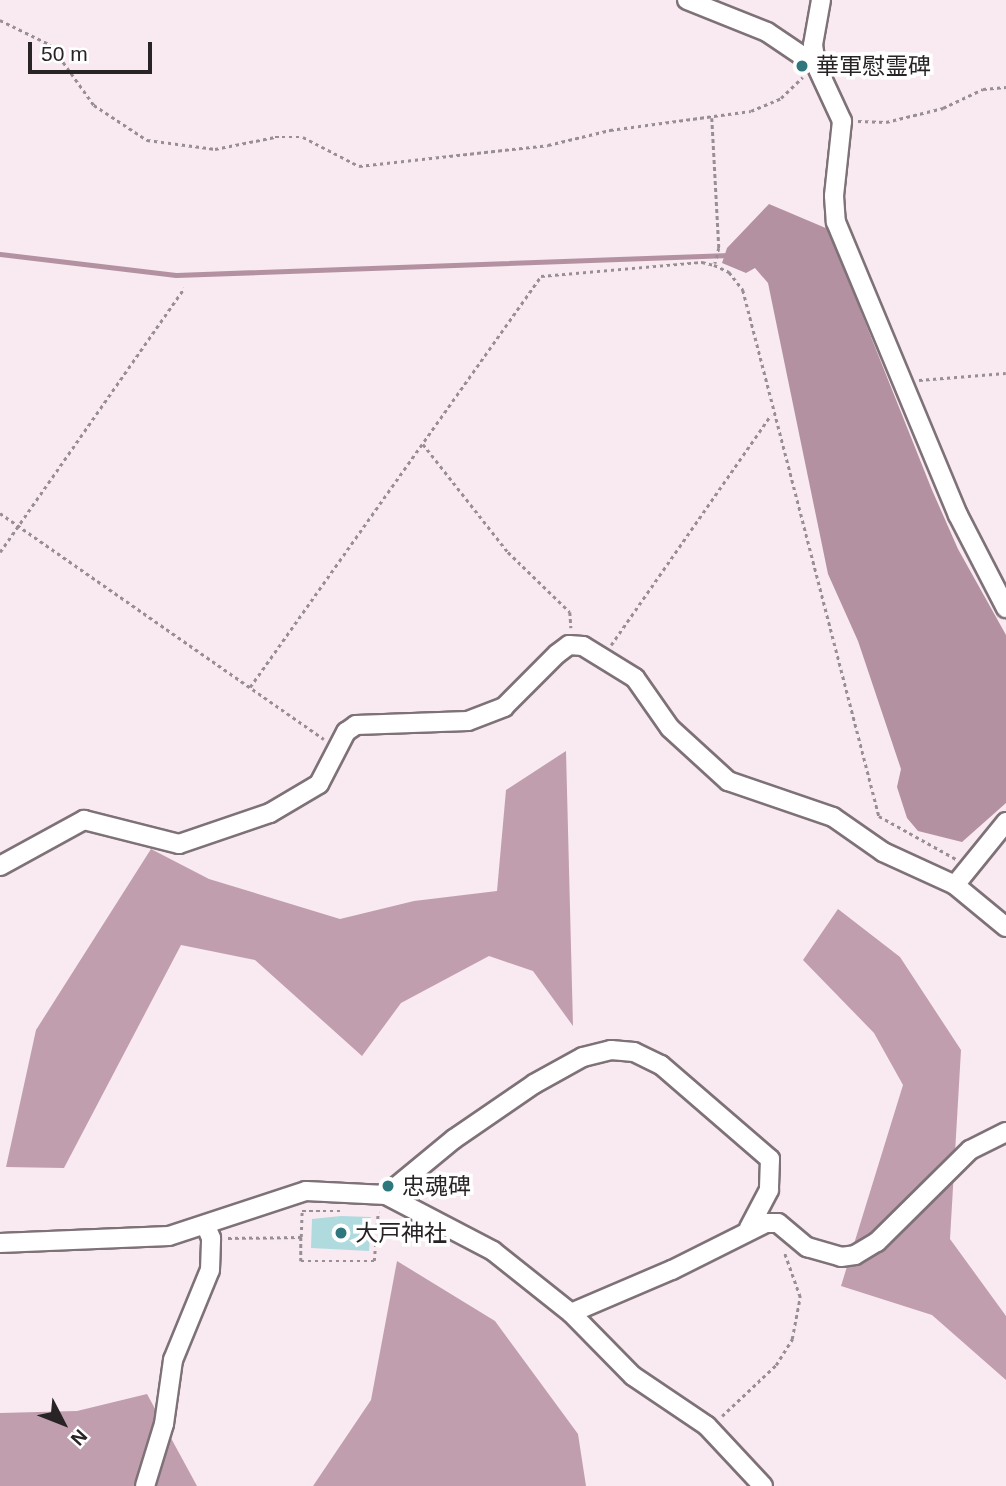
<!DOCTYPE html>
<html>
<head>
<meta charset="utf-8">
<style>
	body { margin:0 }
	#map { position:relative; width:1006px; height:1486px; overflow:hidden; background:#f8eaf0; font-family:Helvetica,"Noto Sans JP",sans-serif }
	div>[style] { position:absolute }
	.forest>* { inset:0; background:#c19eae }
	.water>* { inset:0; background:#b391a1 }
	.stream>* { height:5px; margin:-2.5px; padding:0 2.5px; transform-origin:2.5px; border-radius:2.5px; background:#b391a1 }
	.building>* { inset:0; background:#afdbdf }
	.path>* { height:2.5px; margin-top:-1.25px; transform-origin:0; background:repeating-linear-gradient(90deg,#998f93 0 3.5px,transparent 0 7px) }
	.roads { filter:drop-shadow(2px 0 #7e7278) drop-shadow(-2px 0 #7e7278) drop-shadow(0 2px #7e7278) drop-shadow(0 -2px #7e7278) }
	.street>* { height:18px; margin:-9px; padding:0 9px; transform-origin:9px; border-radius:9px; background:#fff }
	.dots>* { width:19px; height:19px; translate:-50% -50%; box-sizing:border-box; border:4px solid #fff; border-radius:50% }
	span { translate:-50% -50%; white-space:nowrap; text-align:center; line-height:1.15; -webkit-text-stroke:7px #fff; paint-order:stroke }
	.poi-label { font-size:23px; color:#282325 }
	.left { translate:0 -50%; text-align:left }
	.north { position:absolute; left:28px; top:1388px; width:70px; height:70px; -webkit-text-stroke:5px #fff; paint-order:stroke; rotate:132deg; font-size:19px; font-weight:700; line-height:28px; text-align:center; color:#282325 }
	.north::after { content:''; display:block; margin:auto; width:24px; height:32px; background:#282325; clip-path:polygon(50% 0,100% 100%,50% 72%,0 100%) }
	.scale { position:absolute; left:28px; top:42px; width:124px; height:32px; box-sizing:border-box; border:4px solid #282325; border-top:0; padding-left:9px; font-size:21px; line-height:24px; white-space:nowrap; color:#282325; -webkit-text-stroke:5px #fff; paint-order:stroke }
</style>
</head>
<body>
<div id="map">
	<div class="forest">
		<div style="clip-path:polygon(566px 751px,573px 1026px,533px 971px,489px 956px,401px 1003px,362px 1056px,255px 960px,181px 945px,64px 1168px,6px 1167px,36px 1030px,151px 849px,209px 879px,340px 919px,414px 901px,497px 891px,506px 790px)"></div>
		<div style="clip-path:polygon(838px 909px,900px 957px,961px 1050px,950px 1239px,1006px 1316px,1006px 1380px,932px 1315px,841px 1286px,903px 1085px,874px 1033px,803px 960px)"></div>
		<div style="clip-path:polygon(397px 1261px,495px 1321px,578px 1434px,586px 1486px,313px 1486px,371px 1400px)"></div>
		<div style="clip-path:polygon(147px 1394px,197px 1486px,0 1486px,0 1413px,77px 1411px)"></div>
	</div>
	<div class="water">
		<div style="clip-path:polygon(769px 204px,828px 229px,932px 490px,958px 549px,1006px 635px,1006px 803px,962px 842px,918px 831px,907px 818px,897px 787px,901px 769px,858px 641px,828px 574px,768px 283px,755px 268px,746px 273px,722px 263px,727px 248px)"></div>
	</div>
	<div class="stream">
		<div style="left:0;top:254px;width:177px;rotate:6.8deg"></div>
		<div style="left:176px;top:275px;width:554px;rotate:-2.07deg"></div>
	</div>
	<div class="building">
		<div style="clip-path:polygon(341px 1216px,371px 1217px,369px 1251px,311px 1248px,312px 1219px)"></div>
	</div>
	<div class="path">
		<div style="left:0;top:20px;width:57px;rotate:26.1deg"></div>
		<div style="left:51px;top:45px;width:74px;rotate:54.4deg"></div>
		<div style="left:94px;top:105px;width:64px;rotate:33.4deg"></div>
		<div style="left:147px;top:140px;width:69px;rotate:7.5deg"></div>
		<div style="left:215px;top:149px;width:61px;rotate:-11.3deg"></div>
		<div style="left:275px;top:137px;width:28px"></div>
		<div style="left:303px;top:137px;width:63px;rotate:27.4deg"></div>
		<div style="left:359px;top:166px;width:190px;rotate:-6.3deg"></div>
		<div style="left:548px;top:145px;width:64px;rotate:-13.6deg"></div>
		<div style="left:610px;top:130px;width:142px;rotate:-7.7deg"></div>
		<div style="left:751px;top:111px;width:33px;rotate:-23deg"></div>
		<div style="left:781px;top:98px;width:30px;rotate:-44deg"></div>
		<div style="left:712px;top:118px;width:130px;rotate:86.9deg"></div>
		<div style="left:719px;top:248px;width:16px;rotate:104deg"></div>
		<div style="left:858px;top:121px;width:28px;rotate:2deg"></div>
		<div style="left:886px;top:122px;width:59px;rotate:-13.8deg"></div>
		<div style="left:943px;top:108px;width:44px;rotate:-25.4deg"></div>
		<div style="left:983px;top:89px;width:23px;rotate:-5deg"></div>
		<div style="left:919px;top:380px;width:87px;rotate:-4.6deg"></div>
		<div style="left:423px;top:444px;width:137px;rotate:51.8deg"></div>
		<div style="left:508px;top:552px;width:86px;rotate:44.1deg"></div>
		<div style="left:570px;top:612px;width:16px;rotate:86deg"></div>
		<div style="left:0;top:513px;width:395px;rotate:34.9deg"></div>
		<div style="left:0;top:552px;width:322px;rotate:-55.1deg"></div>
		<div style="left:611px;top:645px;width:280px;rotate:-55.2deg"></div>
		<div style="left:250px;top:687px;width:504px;rotate:-54.7deg"></div>
		<div style="left:541px;top:276px;width:162px;rotate:-5deg"></div>
		<div style="left:702px;top:262px;width:12px;rotate:14deg"></div>
		<div style="left:714px;top:265px;width:17px;rotate:25deg"></div>
		<div style="left:729px;top:272px;width:23px;rotate:52deg"></div>
		<div style="left:743px;top:290px;width:543px;rotate:75.5deg"></div>
		<div style="left:879px;top:816px;width:88px;rotate:29.2deg"></div>
		<div style="left:301px;top:1237px;width:26px;rotate:-88deg"></div>
		<div style="left:302px;top:1211px;width:41px"></div>
		<div style="left:228px;top:1238px;width:73px;rotate:-0.8deg"></div>
		<div style="left:301px;top:1237px;width:24px;rotate:90deg"></div>
		<div style="left:301px;top:1261px;width:73px"></div>
		<div style="left:374px;top:1261px;width:49px;rotate:-85.3deg"></div>
		<div style="left:722px;top:1416px;width:74px;rotate:-43.4deg"></div>
		<div style="left:776px;top:1365px;width:31px;rotate:-58deg"></div>
		<div style="left:792px;top:1339px;width:43px;rotate:-79.2deg"></div>
		<div style="left:800px;top:1297px;width:48px;rotate:-109.6deg"></div>
	</div>
	<div class="roads">
		<div class="street">
			<div style="left:687px;top:0;width:86px;rotate:21.8deg"></div>
			<div style="left:767px;top:32px;width:59px;rotate:34deg"></div>
			<div style="left:821px;top:0;width:46px;rotate:100.1deg"></div>
			<div style="left:813px;top:45px;width:20px;rotate:81deg"></div>
			<div style="left:816px;top:65px;width:62px;rotate:65.1deg"></div>
			<div style="left:842px;top:121px;width:75px;rotate:96.1deg"></div>
			<div style="left:834px;top:196px;width:26px;rotate:86deg"></div>
			<div style="left:836px;top:222px;width:317px;rotate:67.4deg"></div>
			<div style="left:958px;top:515px;width:105px;rotate:62.7deg"></div>
			<div style="left:0;top:866px;width:96px;rotate:-28.7deg"></div>
			<div style="left:84px;top:820px;width:98px;rotate:14.2deg"></div>
			<div style="left:179px;top:844px;width:96px;rotate:-18.8deg"></div>
			<div style="left:270px;top:813px;width:57px;rotate:-30.6deg"></div>
			<div style="left:319px;top:784px;width:59px;rotate:-62.6deg"></div>
			<div style="left:346px;top:732px;width:12px;rotate:-35deg"></div>
			<div style="left:356px;top:725px;width:112px;rotate:-2deg"></div>
			<div style="left:468px;top:721px;width:39px;rotate:-21deg"></div>
			<div style="left:504px;top:707px;width:75px;rotate:-45deg"></div>
			<div style="left:557px;top:654px;width:15px;rotate:-37deg"></div>
			<div style="left:569px;top:645px;width:14px;rotate:4deg"></div>
			<div style="left:583px;top:646px;width:61px;rotate:31.6deg"></div>
			<div style="left:635px;top:678px;width:61px;rotate:55deg"></div>
			<div style="left:670px;top:728px;width:79px;rotate:42.4deg"></div>
			<div style="left:728px;top:781px;width:111px;rotate:18.9deg"></div>
			<div style="left:833px;top:817px;width:61px;rotate:35deg"></div>
			<div style="left:883px;top:852px;width:79px;rotate:24.6deg"></div>
			<div style="left:955px;top:885px;width:66px;rotate:39.5deg"></div>
			<div style="left:955px;top:885px;width:81px;rotate:-51deg"></div>
			<div style="left:386px;top:1195px;width:88px;rotate:-39.5deg"></div>
			<div style="left:454px;top:1139px;width:97px;rotate:-34.5deg"></div>
			<div style="left:534px;top:1084px;width:56px;rotate:-28.9deg"></div>
			<div style="left:583px;top:1057px;width:29px;rotate:-14deg"></div>
			<div style="left:611px;top:1050px;width:23px;rotate:5deg"></div>
			<div style="left:634px;top:1052px;width:30px;rotate:26deg"></div>
			<div style="left:661px;top:1065px;width:144px;rotate:40.8deg"></div>
			<div style="left:770px;top:1159px;width:31px;rotate:92deg"></div>
			<div style="left:769px;top:1190px;width:43px;rotate:117.8deg"></div>
			<div style="left:0;top:1243px;width:169px;rotate:-2.4deg"></div>
			<div style="left:169px;top:1236px;width:144px;rotate:-18.2deg"></div>
			<div style="left:306px;top:1191px;width:80px;rotate:2.9deg"></div>
			<div style="left:386px;top:1195px;width:121px;rotate:27.6deg"></div>
			<div style="left:493px;top:1251px;width:100px;rotate:38.5deg"></div>
			<div style="left:571px;top:1313px;width:88px;rotate:45.5deg"></div>
			<div style="left:633px;top:1376px;width:89px;rotate:34deg"></div>
			<div style="left:707px;top:1426px;width:82px;rotate:47deg"></div>
			<div style="left:571px;top:1313px;width:110px;rotate:-23.1deg"></div>
			<div style="left:672px;top:1270px;width:105px;rotate:-26.6deg"></div>
			<div style="left:766px;top:1223px;width:12px"></div>
			<div style="left:778px;top:1223px;width:38px;rotate:40deg"></div>
			<div style="left:807px;top:1247px;width:35px;rotate:16deg"></div>
			<div style="left:841px;top:1257px;width:14px;rotate:-8deg"></div>
			<div style="left:855px;top:1255px;width:26px;rotate:-31deg"></div>
			<div style="left:877px;top:1242px;width:131px;rotate:-44.7deg"></div>
			<div style="left:970px;top:1150px;width:40px;rotate:-26.6deg"></div>
			<div style="left:145px;top:1486px;width:65px;rotate:-73deg"></div>
			<div style="left:164px;top:1424px;width:65px;rotate:-82deg"></div>
			<div style="left:173px;top:1360px;width:97px;rotate:-67.7deg"></div>
			<div style="left:210px;top:1270px;width:32px;rotate:-88deg"></div>
			<div style="left:211px;top:1238px;width:13px;rotate:-113deg"></div>
		</div>
	</div>
	<div class="dots">
		<div style="left:802px;top:66px;background:#2e777c"></div>
		<div style="left:388px;top:1186px;background:#2e777c"></div>
		<div style="left:341px;top:1233px;background:#2e777c"></div>
	</div>
	<div class="poi-label">
		<span class="left" style="left:816px;top:66px">華軍慰霊碑</span>
		<span class="left" style="left:402px;top:1186px">忠魂碑</span>
		<span class="left" style="left:355px;top:1233px">大戸神社</span>
	</div>
	<div class="north">N</div>
	<div class="scale">50 m</div>
</div>
</body>
</html>
